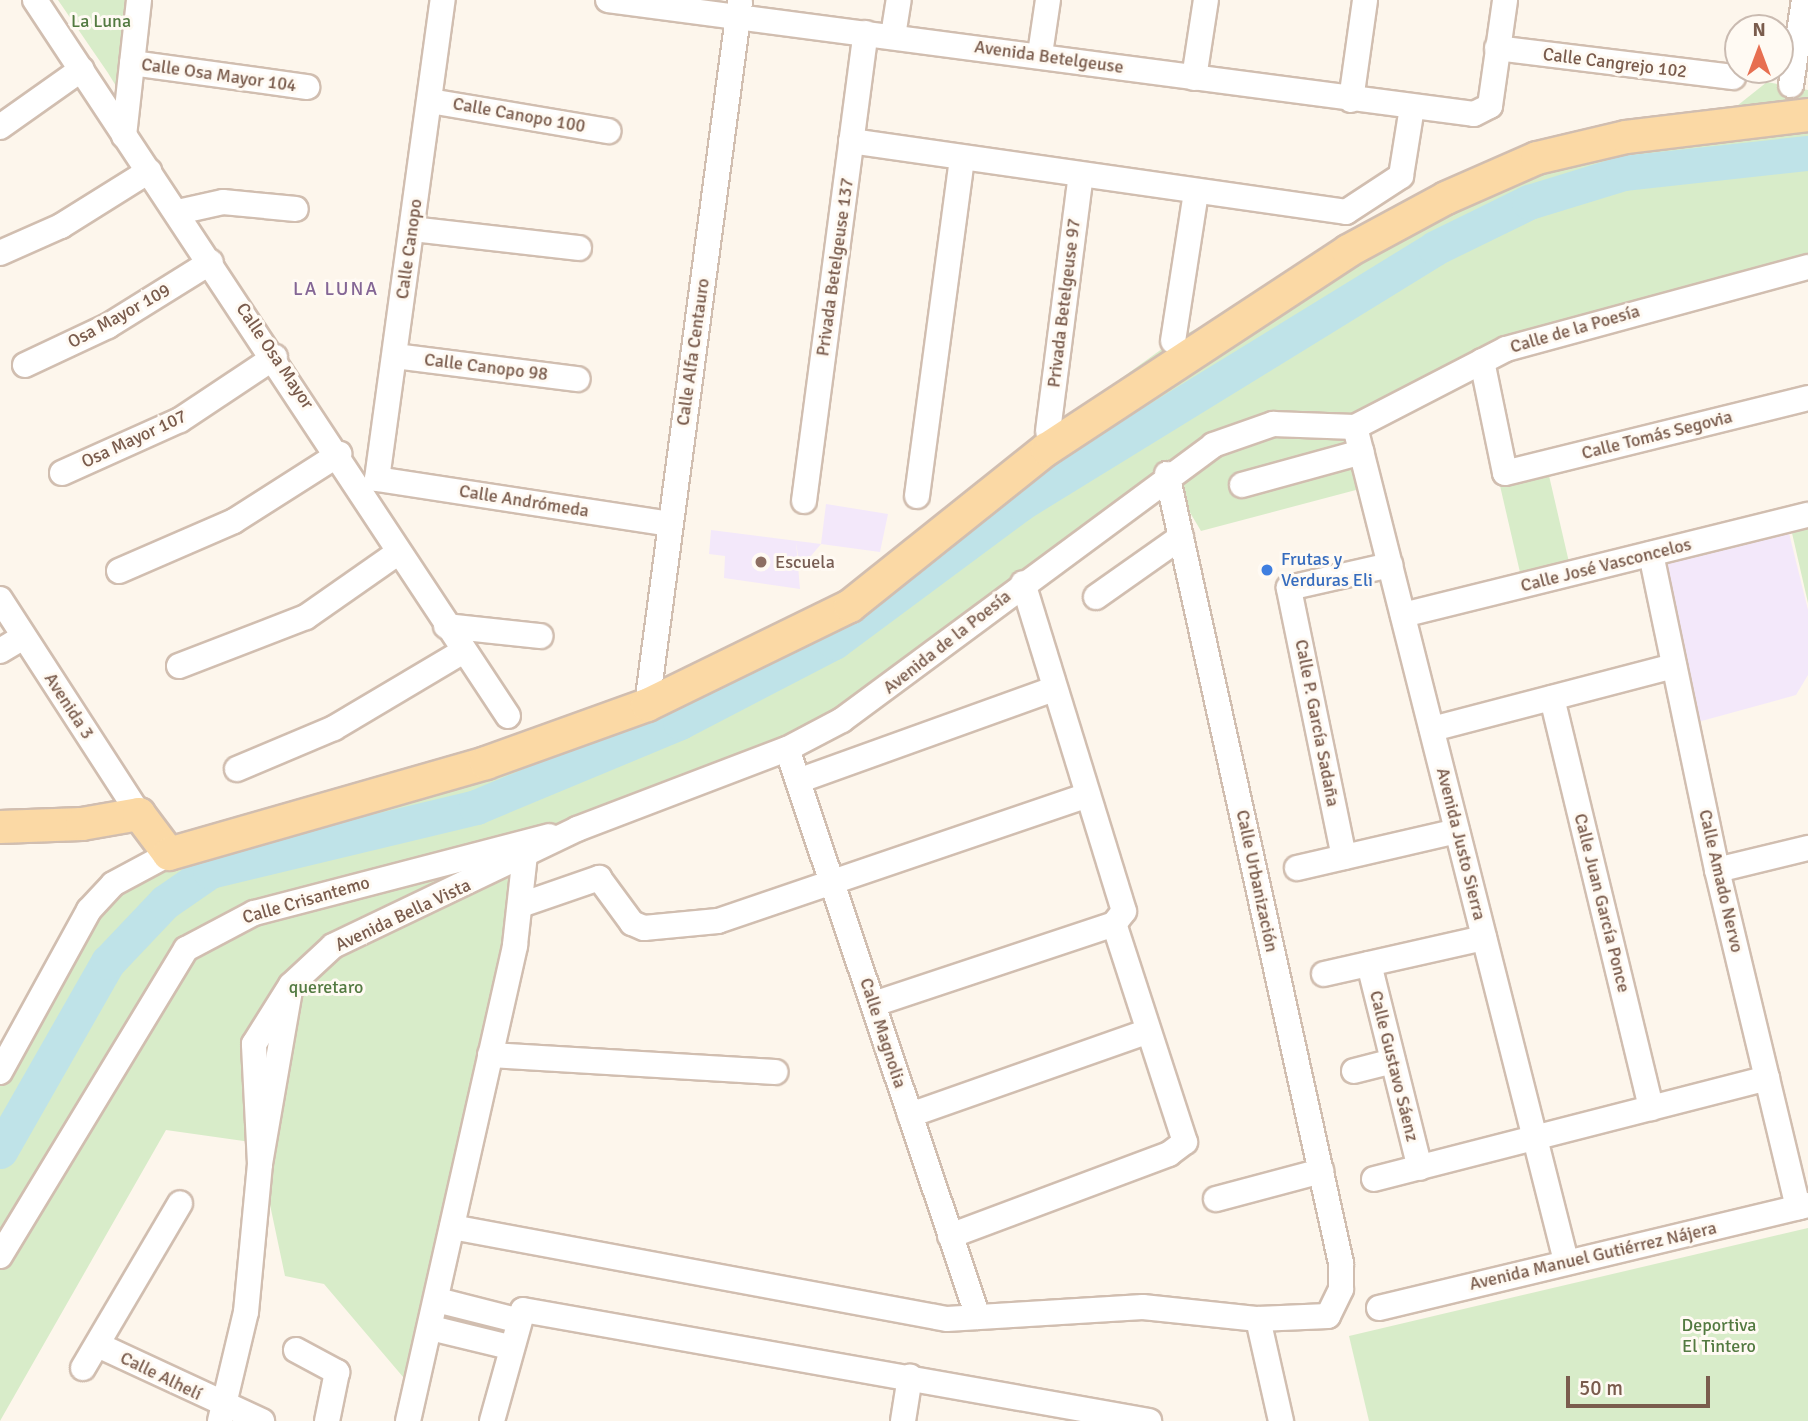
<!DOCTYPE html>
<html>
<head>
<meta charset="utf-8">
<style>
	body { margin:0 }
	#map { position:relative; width:1808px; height:1421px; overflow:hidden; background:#fdf6ec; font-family:Signika,sans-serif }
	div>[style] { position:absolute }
	.education>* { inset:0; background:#f3e8fa }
	.green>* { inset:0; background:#d8ecc9; transform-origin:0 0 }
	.river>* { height:35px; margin:-17.5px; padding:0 17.5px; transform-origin:17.5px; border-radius:17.5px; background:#bfe3e8 }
	.roads { filter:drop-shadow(2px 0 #d1beb0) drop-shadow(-2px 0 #d1beb0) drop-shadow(0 2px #d1beb0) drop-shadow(0 -2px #d1beb0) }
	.minor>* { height:24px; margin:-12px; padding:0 12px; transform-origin:12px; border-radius:12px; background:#fff }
	.major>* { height:32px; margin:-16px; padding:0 16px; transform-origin:16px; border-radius:16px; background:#fbd9a5 }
	.dots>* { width:19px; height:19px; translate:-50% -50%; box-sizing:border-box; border:4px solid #fffaf3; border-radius:50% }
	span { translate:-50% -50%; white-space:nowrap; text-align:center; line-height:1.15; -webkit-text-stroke:6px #fffaf3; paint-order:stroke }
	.park-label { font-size:18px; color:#537a41 }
	.street-label { font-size:18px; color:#7a5c4d }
	.shop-label { font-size:18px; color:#366cbe }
	.left { translate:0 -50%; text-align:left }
	.education-label { font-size:18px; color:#785e54 }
	.neighbourhood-label { font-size:19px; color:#846695; letter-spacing:2px }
	.north { position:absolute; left:1724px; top:14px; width:70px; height:70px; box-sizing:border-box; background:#fffaf3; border:2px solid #cabbb1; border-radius:50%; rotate:0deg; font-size:19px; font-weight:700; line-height:28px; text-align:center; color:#7a5c4d }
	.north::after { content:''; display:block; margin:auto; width:24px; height:32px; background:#e76f51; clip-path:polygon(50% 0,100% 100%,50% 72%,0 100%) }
	.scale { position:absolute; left:1566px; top:1376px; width:144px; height:32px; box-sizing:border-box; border:4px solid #7a5c4d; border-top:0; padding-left:9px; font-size:21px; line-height:24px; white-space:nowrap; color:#7a5c4d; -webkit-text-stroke:5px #fffaf3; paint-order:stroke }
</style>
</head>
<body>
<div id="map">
	<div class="education">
		<div style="clip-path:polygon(826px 504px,888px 514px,880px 552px,821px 544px,800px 569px,796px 542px,800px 589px,724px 578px,725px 556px,709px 554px,711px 530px,821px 544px)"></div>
		<div style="clip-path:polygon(1788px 529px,1808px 610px,1808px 675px,1796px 695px,1687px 725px,1651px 560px)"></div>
	</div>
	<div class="green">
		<div style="clip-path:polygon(58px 0,126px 0,116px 86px,108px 73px)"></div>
		<div style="clip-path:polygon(1767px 82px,1808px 90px,1808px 267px,1563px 329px,1356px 427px,1371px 486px,1201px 531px,1167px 474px,787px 749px,525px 859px,415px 1391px,324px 1284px,285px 1276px,257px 1143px,166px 1130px,0 1421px,0 1072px,113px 884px,486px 763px,824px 622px,1048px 431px,1173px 341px,1446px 198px,1718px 121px)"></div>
		<div style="left:1547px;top:467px;width:104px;height:50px;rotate:77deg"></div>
		<div style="clip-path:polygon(1808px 529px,1808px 603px,1792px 533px)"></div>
		<div style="clip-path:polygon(1808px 1228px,1808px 1421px,1369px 1421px,1349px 1336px)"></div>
	</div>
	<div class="river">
		<div style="left:0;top:1151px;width:218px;rotate:-60.3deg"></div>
		<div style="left:108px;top:962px;width:83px;rotate:-46.5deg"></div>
		<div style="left:165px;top:902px;width:55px;rotate:-34.6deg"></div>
		<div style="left:210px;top:871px;width:274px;rotate:-13.5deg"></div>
		<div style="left:476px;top:807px;width:221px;rotate:-22.6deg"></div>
		<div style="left:680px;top:722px;width:174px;rotate:-27.5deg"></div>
		<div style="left:834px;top:642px;width:233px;rotate:-36.6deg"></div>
		<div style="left:1021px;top:503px;width:486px;rotate:-31.6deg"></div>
		<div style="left:1435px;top:248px;width:105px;rotate:-26.1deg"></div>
		<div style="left:1529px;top:202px;width:98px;rotate:-17.1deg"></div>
		<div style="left:1623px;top:173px;width:186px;rotate:-6.2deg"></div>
	</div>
	<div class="roads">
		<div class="minor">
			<div style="left:35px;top:0;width:858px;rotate:56.55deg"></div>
			<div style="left:608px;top:0;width:873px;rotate:7.5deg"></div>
			<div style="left:1474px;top:114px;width:18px;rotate:-27deg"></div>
			<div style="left:1490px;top:106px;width:107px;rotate:-81.9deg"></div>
			<div style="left:893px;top:36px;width:36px;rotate:-81deg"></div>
			<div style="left:1497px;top:48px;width:238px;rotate:7deg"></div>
			<div style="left:1040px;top:54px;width:55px;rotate:-81.6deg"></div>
			<div style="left:132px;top:63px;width:177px;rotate:7.8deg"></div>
			<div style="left:1194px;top:78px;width:79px;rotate:-81.3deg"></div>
			<div style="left:1791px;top:85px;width:86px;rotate:-81.3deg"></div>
			<div style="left:1351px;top:100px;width:101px;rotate:-82deg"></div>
			<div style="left:430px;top:101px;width:181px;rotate:9.6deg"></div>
			<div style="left:0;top:127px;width:100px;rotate:-35.3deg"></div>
			<div style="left:124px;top:136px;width:137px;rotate:-83.7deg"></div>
			<div style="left:851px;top:141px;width:500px;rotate:8.16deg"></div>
			<div style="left:1346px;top:212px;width:66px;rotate:-33.2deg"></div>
			<div style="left:1401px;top:176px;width:70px;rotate:-80.9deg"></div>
			<div style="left:178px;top:212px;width:46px;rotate:-12.5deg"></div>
			<div style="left:223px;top:202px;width:73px;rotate:5.5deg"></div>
			<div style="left:412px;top:229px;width:168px;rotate:6.5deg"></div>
			<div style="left:0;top:253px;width:67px;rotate:-23.9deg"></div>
			<div style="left:61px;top:226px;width:104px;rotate:-32deg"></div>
			<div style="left:1173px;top:341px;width:151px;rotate:-81.2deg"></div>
			<div style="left:395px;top:356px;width:184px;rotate:7.2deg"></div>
			<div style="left:1482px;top:361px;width:114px;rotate:78.4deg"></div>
			<div style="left:1505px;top:473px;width:312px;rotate:-13.9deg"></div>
			<div style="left:25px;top:365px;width:92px;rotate:-25.2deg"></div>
			<div style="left:108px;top:326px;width:121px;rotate:-31.9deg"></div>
			<div style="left:1355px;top:427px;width:860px;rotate:75.8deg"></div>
			<div style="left:1355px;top:427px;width:170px;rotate:-27.3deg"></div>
			<div style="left:1506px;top:349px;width:313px;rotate:-15.2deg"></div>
			<div style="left:1048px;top:431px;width:258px;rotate:-82.7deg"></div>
			<div style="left:62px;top:473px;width:129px;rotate:-24.2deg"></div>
			<div style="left:180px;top:420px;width:114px;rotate:-33.6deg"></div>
			<div style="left:377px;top:479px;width:484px;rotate:-82.2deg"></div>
			<div style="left:377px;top:479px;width:296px;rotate:8.7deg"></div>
			<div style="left:1242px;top:485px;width:124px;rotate:-15.4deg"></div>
			<div style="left:917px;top:496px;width:341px;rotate:-82.4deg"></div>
			<div style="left:804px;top:501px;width:472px;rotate:-82.5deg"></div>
			<div style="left:1651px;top:554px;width:323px;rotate:78.2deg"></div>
			<div style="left:1717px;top:870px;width:347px;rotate:76.5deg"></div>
			<div style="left:119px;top:571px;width:125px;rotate:-23.5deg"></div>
			<div style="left:234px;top:521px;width:125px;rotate:-32.5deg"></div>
			<div style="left:1096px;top:597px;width:104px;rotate:-35.2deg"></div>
			<div style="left:0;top:599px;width:256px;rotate:57.1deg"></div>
			<div style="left:1403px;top:615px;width:417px;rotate:-13.9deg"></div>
			<div style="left:446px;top:626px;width:95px;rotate:6.1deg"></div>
			<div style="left:0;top:651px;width:27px;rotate:-31deg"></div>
			<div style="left:179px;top:666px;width:136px;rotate:-21.1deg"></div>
			<div style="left:306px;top:617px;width:113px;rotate:-35deg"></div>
			<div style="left:1552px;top:698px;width:422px;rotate:76.4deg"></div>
			<div style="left:647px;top:705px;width:710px;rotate:-82.47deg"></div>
			<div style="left:1432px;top:729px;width:250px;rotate:-14.6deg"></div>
			<div style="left:787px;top:749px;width:599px;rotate:71.41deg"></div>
			<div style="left:237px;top:769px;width:105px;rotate:-22.9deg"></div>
			<div style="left:334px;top:728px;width:149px;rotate:-30.7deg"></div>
			<div style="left:798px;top:781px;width:271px;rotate:-19.8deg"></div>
			<div style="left:1344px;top:857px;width:275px;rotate:-101.6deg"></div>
			<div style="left:1289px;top:588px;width:104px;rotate:-12.8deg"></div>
			<div style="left:1297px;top:868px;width:164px;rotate:-13deg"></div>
			<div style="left:1717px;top:870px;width:94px;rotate:-13.6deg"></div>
			<div style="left:521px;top:905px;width:83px;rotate:-19.1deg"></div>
			<div style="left:599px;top:878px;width:56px;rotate:53.7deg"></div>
			<div style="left:632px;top:923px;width:13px;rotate:23deg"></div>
			<div style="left:644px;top:928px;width:74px;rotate:-5.4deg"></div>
			<div style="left:718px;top:921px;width:389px;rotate:-18.8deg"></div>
			<div style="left:1369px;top:964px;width:210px;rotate:76deg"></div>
			<div style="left:1324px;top:974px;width:164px;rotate:-12.7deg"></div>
			<div style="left:874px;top:1004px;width:253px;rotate:-18.4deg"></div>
			<div style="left:1114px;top:924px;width:16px;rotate:-52deg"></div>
			<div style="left:1124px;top:911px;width:343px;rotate:-107.1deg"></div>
			<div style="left:490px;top:1055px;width:286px;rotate:3.4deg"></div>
			<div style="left:1354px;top:1071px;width:40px;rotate:-14.4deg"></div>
			<div style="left:0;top:1072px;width:185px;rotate:-61.2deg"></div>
			<div style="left:89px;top:910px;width:35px;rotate:-47deg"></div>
			<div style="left:113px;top:884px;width:64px;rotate:-28.2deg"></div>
			<div style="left:910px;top:1115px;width:252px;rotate:-19.4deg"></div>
			<div style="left:260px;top:1164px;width:120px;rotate:-92.9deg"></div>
			<div style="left:254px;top:1044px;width:70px;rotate:-57.9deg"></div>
			<div style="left:291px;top:985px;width:57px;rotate:-42.9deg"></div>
			<div style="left:333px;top:946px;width:271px;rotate:-25.6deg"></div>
			<div style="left:577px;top:829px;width:225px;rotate:-20.9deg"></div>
			<div style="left:787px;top:749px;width:62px;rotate:-27.8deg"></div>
			<div style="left:842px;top:720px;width:462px;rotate:-36.5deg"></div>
			<div style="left:1213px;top:445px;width:64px;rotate:-19.3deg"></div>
			<div style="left:1273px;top:424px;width:82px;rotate:2.1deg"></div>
			<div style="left:1374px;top:1179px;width:406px;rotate:-14.4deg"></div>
			<div style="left:1216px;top:1199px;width:109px;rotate:-14.9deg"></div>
			<div style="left:452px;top:1227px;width:503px;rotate:10.53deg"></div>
			<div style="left:947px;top:1319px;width:196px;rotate:-3.5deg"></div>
			<div style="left:1143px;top:1307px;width:116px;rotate:6deg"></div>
			<div style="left:1258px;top:1319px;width:70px;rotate:-2.5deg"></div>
			<div style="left:1328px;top:1316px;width:30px;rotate:-64deg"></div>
			<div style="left:1341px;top:1289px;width:26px;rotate:-90deg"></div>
			<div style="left:1341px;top:1263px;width:808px;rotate:-102.44deg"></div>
			<div style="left:950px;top:1236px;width:234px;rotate:-20.5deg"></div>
			<div style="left:1169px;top:1154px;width:20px;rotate:-37deg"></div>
			<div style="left:1185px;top:1142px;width:229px;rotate:-108deg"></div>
			<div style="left:0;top:1256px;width:359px;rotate:-58.8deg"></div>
			<div style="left:186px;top:949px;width:77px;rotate:-27.9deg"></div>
			<div style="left:254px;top:913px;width:305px;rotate:-14.6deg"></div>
			<div style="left:437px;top:1300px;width:81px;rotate:14.2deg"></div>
			<div style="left:1379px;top:1308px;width:441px;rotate:-13.5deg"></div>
			<div style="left:1258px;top:1319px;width:105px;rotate:77.3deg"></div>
			<div style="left:431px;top:1328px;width:80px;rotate:13.7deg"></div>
			<div style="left:98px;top:1345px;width:181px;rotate:24.9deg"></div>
			<div style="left:296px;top:1350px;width:47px;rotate:28.2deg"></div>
			<div style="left:337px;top:1372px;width:50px;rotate:101.5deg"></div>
			<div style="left:83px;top:1368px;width:191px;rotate:-59.5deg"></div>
			<div style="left:220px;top:1421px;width:112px;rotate:-76.6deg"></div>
			<div style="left:246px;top:1312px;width:149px;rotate:-84.6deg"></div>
			<div style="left:260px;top:1164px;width:176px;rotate:-80.2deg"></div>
			<div style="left:408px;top:1421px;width:488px;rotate:-77.3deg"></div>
			<div style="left:515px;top:945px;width:100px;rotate:-83.7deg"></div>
			<div style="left:492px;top:1421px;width:115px;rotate:-74.4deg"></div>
			<div style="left:523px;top:1310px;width:636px;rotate:10.05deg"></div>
			<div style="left:903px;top:1421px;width:45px;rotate:-81deg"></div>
		</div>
		<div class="major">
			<div style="left:0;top:827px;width:82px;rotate:-2.1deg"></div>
			<div style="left:82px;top:824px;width:58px;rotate:-10deg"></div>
			<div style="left:139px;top:814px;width:50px;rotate:53.1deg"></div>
			<div style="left:169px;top:854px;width:330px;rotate:-16deg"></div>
			<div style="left:486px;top:763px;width:171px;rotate:-19.8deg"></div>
			<div style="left:647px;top:705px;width:226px;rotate:-26deg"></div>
			<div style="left:850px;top:606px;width:252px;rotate:-38.6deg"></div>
			<div style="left:1047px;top:449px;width:360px;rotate:-33.3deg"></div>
			<div style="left:1348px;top:251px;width:111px;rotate:-28.4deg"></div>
			<div style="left:1446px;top:198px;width:99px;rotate:-23.7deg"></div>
			<div style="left:1537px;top:158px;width:91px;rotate:-13.3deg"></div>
			<div style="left:1626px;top:137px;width:183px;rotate:-6.9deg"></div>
		</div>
	</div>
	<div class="dots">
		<div style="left:761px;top:562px;background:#8d6e63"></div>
		<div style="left:1267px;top:570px;background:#3f7fe0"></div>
	</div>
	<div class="park-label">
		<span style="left:101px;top:21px">La Luna</span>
		<span style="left:326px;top:987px">queretaro</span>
		<span style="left:1719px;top:1336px">Deportiva<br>El Tintero</span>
	</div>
	<div class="street-label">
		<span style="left:1049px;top:57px;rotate:8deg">Avenida Betelgeuse</span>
		<span style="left:1615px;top:63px;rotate:7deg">Calle Cangrejo 102</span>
		<span style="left:219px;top:75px;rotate:8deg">Calle Osa Mayor 104</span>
		<span style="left:519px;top:115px;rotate:10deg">Calle Canopo 100</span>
		<span style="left:409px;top:249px;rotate:-82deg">Calle Canopo</span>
		<span style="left:835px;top:267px;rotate:-82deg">Privada Betelgeuse 137</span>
		<span style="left:1064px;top:303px;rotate:-83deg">Privada Betelgeuse 97</span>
		<span style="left:119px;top:316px;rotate:-29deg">Osa Mayor 109</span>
		<span style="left:1575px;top:329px;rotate:-16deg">Calle de la Poesía</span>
		<span style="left:693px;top:352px;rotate:-82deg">Calle Alfa Centauro</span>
		<span style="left:275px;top:356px;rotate:56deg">Calle Osa Mayor</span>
		<span style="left:486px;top:367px;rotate:7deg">Calle Canopo 98</span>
		<span style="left:1657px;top:435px;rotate:-14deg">Calle Tomás Segovia</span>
		<span style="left:134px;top:439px;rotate:-25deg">Osa Mayor 107</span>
		<span style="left:524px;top:501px;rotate:9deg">Calle Andrómeda</span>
		<span style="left:1606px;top:565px;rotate:-14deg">Calle José Vasconcelos</span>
		<span style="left:947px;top:642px;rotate:-38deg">Avenida de la Poesía</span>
		<span style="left:69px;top:706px;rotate:57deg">Avenida 3</span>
		<span style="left:1317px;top:723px;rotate:79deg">Calle P. García Sadaña</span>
		<span style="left:1461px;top:844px;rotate:76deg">Avenida Justo Sierra</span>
		<span style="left:1257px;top:881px;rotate:78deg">Calle Urbanización</span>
		<span style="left:1721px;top:881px;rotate:77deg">Calle Amado Nervo</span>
		<span style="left:306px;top:900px;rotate:-16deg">Calle Crisantemo</span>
		<span style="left:1602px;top:903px;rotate:76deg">Calle Juan García Ponce</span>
		<span style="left:403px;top:915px;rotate:-25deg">Avenida Bella Vista</span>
		<span style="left:883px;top:1033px;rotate:72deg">Calle Magnolia</span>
		<span style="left:1394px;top:1066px;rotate:76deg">Calle Gustavo Sáenz</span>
		<span style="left:1593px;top:1256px;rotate:-13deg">Avenida Manuel Gutiérrez Nájera</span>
		<span style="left:161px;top:1376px;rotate:26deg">Calle Alhelí</span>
	</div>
	<div class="shop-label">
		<span class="left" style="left:1281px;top:570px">Frutas y<br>Verduras Eli</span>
	</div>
	<div class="education-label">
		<span class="left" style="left:775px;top:562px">Escuela</span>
	</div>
	<div class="neighbourhood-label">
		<span style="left:336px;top:290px">LA LUNA</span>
	</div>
	<div class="north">N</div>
	<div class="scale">50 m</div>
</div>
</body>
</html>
